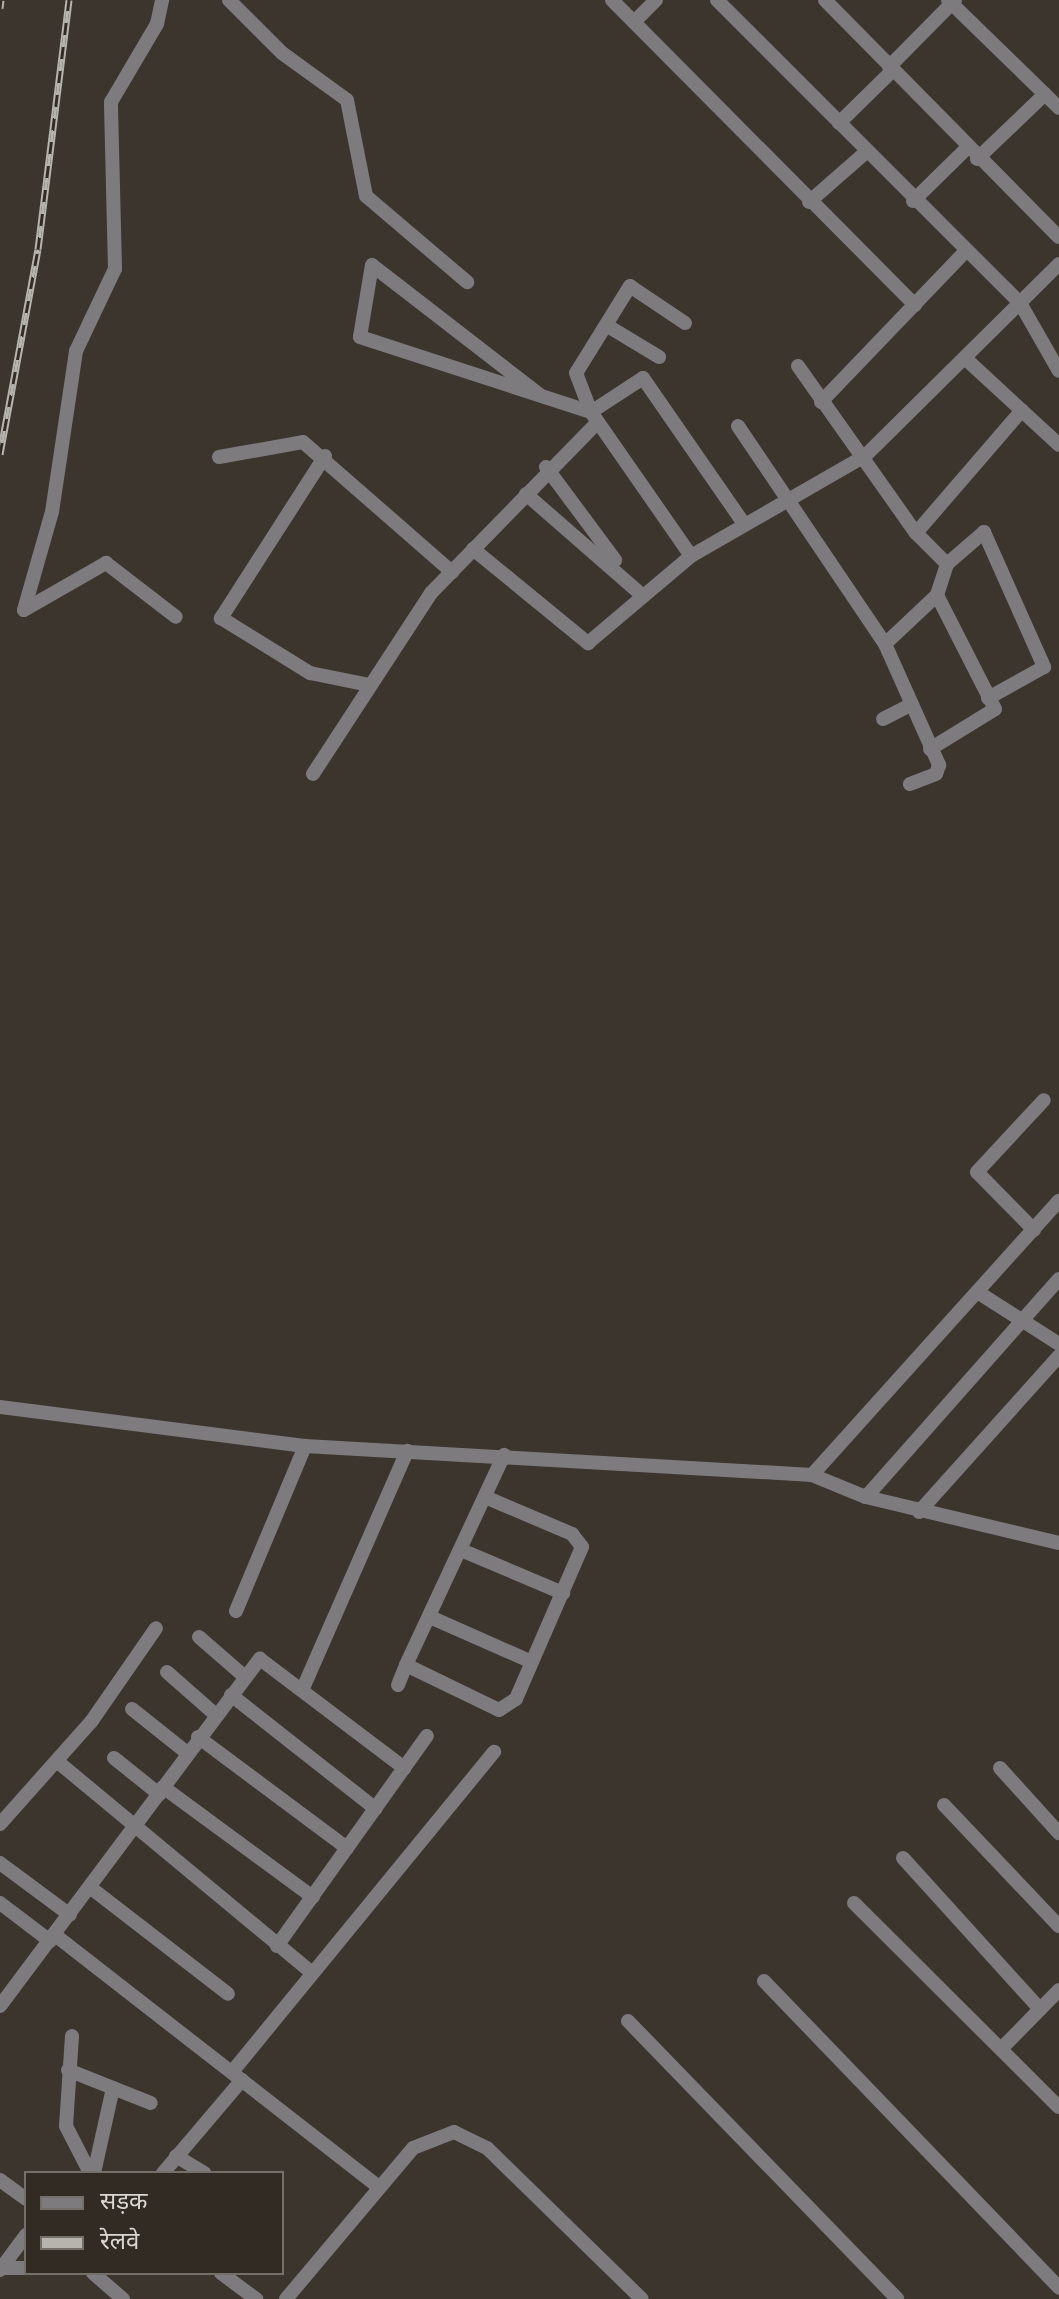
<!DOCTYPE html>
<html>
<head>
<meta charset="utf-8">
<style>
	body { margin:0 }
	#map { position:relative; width:1059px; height:2299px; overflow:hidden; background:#3b352e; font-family:"Asap Condensed","Noto Sans Devanagari",sans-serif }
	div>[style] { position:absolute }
	.minor>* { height:14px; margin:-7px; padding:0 7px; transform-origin:7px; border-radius:7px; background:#7e7b7f }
	.rail>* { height:7px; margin-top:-3.5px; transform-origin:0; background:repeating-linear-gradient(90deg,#312b24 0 12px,#b7b3ad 0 24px); box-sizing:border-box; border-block:2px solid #b7b3ad }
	span { translate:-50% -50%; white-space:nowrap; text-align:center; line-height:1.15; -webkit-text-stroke:8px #312b24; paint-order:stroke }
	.legend { position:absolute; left:24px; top:2171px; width:260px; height:104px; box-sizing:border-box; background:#312b24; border:2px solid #756f69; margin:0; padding:10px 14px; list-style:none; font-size:24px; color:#dad6d1 }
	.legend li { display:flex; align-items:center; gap:16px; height:40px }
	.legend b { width:40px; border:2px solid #756f69 }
</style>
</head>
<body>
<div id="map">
	<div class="minor">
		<div style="left:229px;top:0;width:75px;rotate:45deg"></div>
		<div style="left:282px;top:53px;width:80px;rotate:35.9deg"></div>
		<div style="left:347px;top:100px;width:98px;rotate:78.8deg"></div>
		<div style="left:366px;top:196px;width:133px;rotate:40.4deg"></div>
		<div style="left:612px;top:0;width:430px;rotate:45.2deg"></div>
		<div style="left:717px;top:0;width:429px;rotate:45deg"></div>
		<div style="left:1020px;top:303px;width:78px;rotate:60.2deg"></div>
		<div style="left:825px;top:0;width:333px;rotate:45.4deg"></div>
		<div style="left:948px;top:0;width:155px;rotate:44.2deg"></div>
		<div style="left:634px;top:22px;width:31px;rotate:-45deg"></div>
		<div style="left:889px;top:67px;width:94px;rotate:-45.4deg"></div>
		<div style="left:839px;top:123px;width:74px;rotate:-44.5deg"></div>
		<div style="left:977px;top:159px;width:94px;rotate:-43.7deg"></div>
		<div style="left:913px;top:201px;width:74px;rotate:-44.5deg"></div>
		<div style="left:809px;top:202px;width:74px;rotate:-41.2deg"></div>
		<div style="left:685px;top:323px;width:66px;rotate:-146.1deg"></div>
		<div style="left:630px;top:286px;width:102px;rotate:121.8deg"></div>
		<div style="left:576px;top:373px;width:42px;rotate:69deg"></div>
		<div style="left:591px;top:412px;width:175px;rotate:55.2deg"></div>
		<div style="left:606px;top:325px;width:62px;rotate:31.1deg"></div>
		<div style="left:967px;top:360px;width:125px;rotate:42.7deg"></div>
		<div style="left:798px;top:366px;width:204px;rotate:54.8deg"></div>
		<div style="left:916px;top:533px;width:44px;rotate:45deg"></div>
		<div style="left:540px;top:395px;width:212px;rotate:-142.3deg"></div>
		<div style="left:372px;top:265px;width:73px;rotate:99.5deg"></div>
		<div style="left:360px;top:337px;width:243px;rotate:18deg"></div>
		<div style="left:591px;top:412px;width:62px;rotate:-33.2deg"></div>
		<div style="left:643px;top:378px;width:178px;rotate:55.3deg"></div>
		<div style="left:821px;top:402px;width:209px;rotate:-46.2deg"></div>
		<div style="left:738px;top:426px;width:263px;rotate:56deg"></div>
		<div style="left:885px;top:644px;width:133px;rotate:65.9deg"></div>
		<div style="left:939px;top:765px;width:9px;rotate:108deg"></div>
		<div style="left:936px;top:774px;width:28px;rotate:159deg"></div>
		<div style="left:325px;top:456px;width:193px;rotate:122.7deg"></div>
		<div style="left:221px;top:618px;width:105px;rotate:31.7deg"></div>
		<div style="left:310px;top:673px;width:60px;rotate:11.5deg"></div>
		<div style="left:219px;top:457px;width:85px;rotate:-10.1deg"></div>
		<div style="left:303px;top:442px;width:198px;rotate:41.1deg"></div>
		<div style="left:546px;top:467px;width:116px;rotate:53.4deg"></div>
		<div style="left:526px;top:494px;width:155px;rotate:41.1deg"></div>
		<div style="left:916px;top:533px;width:162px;rotate:-49.2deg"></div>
		<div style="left:473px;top:549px;width:149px;rotate:39.3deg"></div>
		<div style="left:588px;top:643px;width:135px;rotate:-40.2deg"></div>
		<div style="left:691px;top:556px;width:201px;rotate:-29.9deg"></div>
		<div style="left:865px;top:456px;width:273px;rotate:-44.7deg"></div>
		<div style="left:24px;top:610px;width:102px;rotate:-74.1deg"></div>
		<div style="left:52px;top:512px;width:163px;rotate:-81.5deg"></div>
		<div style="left:76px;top:351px;width:91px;rotate:-64.6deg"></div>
		<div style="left:115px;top:269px;width:167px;rotate:-91.4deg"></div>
		<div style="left:111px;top:102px;width:91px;rotate:-59.5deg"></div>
		<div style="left:157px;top:24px;width:25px;rotate:-78deg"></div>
		<div style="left:24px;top:610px;width:95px;rotate:-29.8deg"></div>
		<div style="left:106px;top:563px;width:88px;rotate:37.6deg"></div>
		<div style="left:885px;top:644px;width:71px;rotate:-43.3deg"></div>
		<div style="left:937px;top:595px;width:33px;rotate:-72deg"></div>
		<div style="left:947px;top:564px;width:49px;rotate:-40.9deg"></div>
		<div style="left:984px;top:532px;width:148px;rotate:66deg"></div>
		<div style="left:1044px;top:667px;width:64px;rotate:151deg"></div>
		<div style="left:883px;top:719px;width:29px;rotate:-27deg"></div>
		<div style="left:930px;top:749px;width:76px;rotate:-31.6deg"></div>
		<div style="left:995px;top:709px;width:128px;rotate:-117deg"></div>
		<div style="left:313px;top:774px;width:216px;rotate:-56.9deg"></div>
		<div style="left:431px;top:593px;width:239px;rotate:-45.7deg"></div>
		<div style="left:1034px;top:1230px;width:81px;rotate:-134.5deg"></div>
		<div style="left:977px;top:1172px;width:98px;rotate:-47.1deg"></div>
		<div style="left:979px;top:1293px;width:95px;rotate:32.5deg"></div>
		<div style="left:0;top:1407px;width:307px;rotate:7.3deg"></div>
		<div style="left:305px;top:1446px;width:508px;rotate:3.27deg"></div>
		<div style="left:812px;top:1475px;width:58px;rotate:22.2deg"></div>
		<div style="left:866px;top:1497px;width:198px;rotate:13.4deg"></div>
		<div style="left:812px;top:1475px;width:369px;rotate:-48deg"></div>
		<div style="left:485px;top:1497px;width:95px;rotate:23deg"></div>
		<div style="left:572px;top:1534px;width:16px;rotate:52deg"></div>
		<div style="left:582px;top:1547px;width:166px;rotate:113.5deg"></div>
		<div style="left:516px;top:1699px;width:20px;rotate:147deg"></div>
		<div style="left:499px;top:1710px;width:103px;rotate:-154.2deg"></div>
		<div style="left:406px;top:1665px;width:232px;rotate:-65deg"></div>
		<div style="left:866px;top:1497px;width:291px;rotate:-48.5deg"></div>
		<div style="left:919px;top:1512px;width:210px;rotate:-48.1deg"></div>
		<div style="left:461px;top:1550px;width:111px;rotate:22.9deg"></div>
		<div style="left:236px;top:1611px;width:179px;rotate:-67.3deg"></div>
		<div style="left:430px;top:1617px;width:111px;rotate:23.8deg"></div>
		<div style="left:199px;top:1637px;width:61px;rotate:41deg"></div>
		<div style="left:167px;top:1672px;width:65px;rotate:41.3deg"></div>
		<div style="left:398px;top:1685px;width:22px;rotate:-68deg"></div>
		<div style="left:304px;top:1686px;width:257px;rotate:-66.3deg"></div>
		<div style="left:231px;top:1695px;width:184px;rotate:38.2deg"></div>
		<div style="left:132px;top:1709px;width:69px;rotate:38.5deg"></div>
		<div style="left:198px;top:1737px;width:186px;rotate:36.7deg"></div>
		<div style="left:114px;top:1758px;width:58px;rotate:38.7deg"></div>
		<div style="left:58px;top:1762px;width:327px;rotate:39.7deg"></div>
		<div style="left:1000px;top:1768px;width:88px;rotate:47.8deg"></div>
		<div style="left:163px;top:1787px;width:186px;rotate:36.3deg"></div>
		<div style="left:944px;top:1805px;width:167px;rotate:46.5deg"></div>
		<div style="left:0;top:1824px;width:137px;rotate:-48.3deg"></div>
		<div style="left:91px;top:1722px;width:114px;rotate:-55.3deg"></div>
		<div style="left:903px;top:1858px;width:204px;rotate:47.8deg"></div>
		<div style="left:0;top:1863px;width:87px;rotate:36.6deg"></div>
		<div style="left:91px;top:1888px;width:173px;rotate:37.7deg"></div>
		<div style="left:0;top:1903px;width:63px;rotate:37.2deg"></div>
		<div style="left:854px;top:1903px;width:289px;rotate:44.9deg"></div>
		<div style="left:55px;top:1935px;width:408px;rotate:37.9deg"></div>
		<div style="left:277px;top:1946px;width:258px;rotate:-54.5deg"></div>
		<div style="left:764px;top:1981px;width:426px;rotate:46.1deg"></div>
		<div style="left:0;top:2006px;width:434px;rotate:-53.2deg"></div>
		<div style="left:260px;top:1659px;width:181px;rotate:37.1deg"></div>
		<div style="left:628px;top:2021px;width:387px;rotate:45.9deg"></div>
		<div style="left:72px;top:2036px;width:90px;rotate:93.8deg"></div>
		<div style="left:66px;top:2126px;width:53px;rotate:62.9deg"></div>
		<div style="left:1003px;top:2047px;width:80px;rotate:-45.5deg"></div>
		<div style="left:68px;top:2070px;width:89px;rotate:21.7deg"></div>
		<div style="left:232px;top:2072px;width:414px;rotate:-50.7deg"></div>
		<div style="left:176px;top:2156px;width:33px;rotate:31deg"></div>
		<div style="left:94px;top:2173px;width:87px;rotate:-77.4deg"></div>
		<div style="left:163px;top:2173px;width:122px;rotate:-49.7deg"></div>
		<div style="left:0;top:2180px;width:32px;rotate:36deg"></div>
		<div style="left:2px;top:2268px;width:24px"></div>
		<div style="left:0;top:2270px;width:44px;rotate:-53.4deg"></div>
		<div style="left:93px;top:2273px;width:40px;rotate:41deg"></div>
		<div style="left:221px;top:2273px;width:44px;rotate:36.6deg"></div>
		<div style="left:286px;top:2299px;width:197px;rotate:-49.9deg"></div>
		<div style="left:413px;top:2148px;width:44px;rotate:-21.3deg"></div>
		<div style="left:454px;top:2132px;width:37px;rotate:26deg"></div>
		<div style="left:487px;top:2148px;width:216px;rotate:44.3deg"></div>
	</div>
	<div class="rail">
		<div style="left:0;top:8px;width:8px;rotate:-83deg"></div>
		<div style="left:0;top:454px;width:208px;rotate:-79.5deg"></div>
		<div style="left:38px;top:249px;width:251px;rotate:-82.9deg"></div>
	</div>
	<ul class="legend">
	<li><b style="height:10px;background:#7e7b7f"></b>सड़क</li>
	<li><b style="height:10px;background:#b7b3ad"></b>रेलवे</li>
	</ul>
</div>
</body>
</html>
